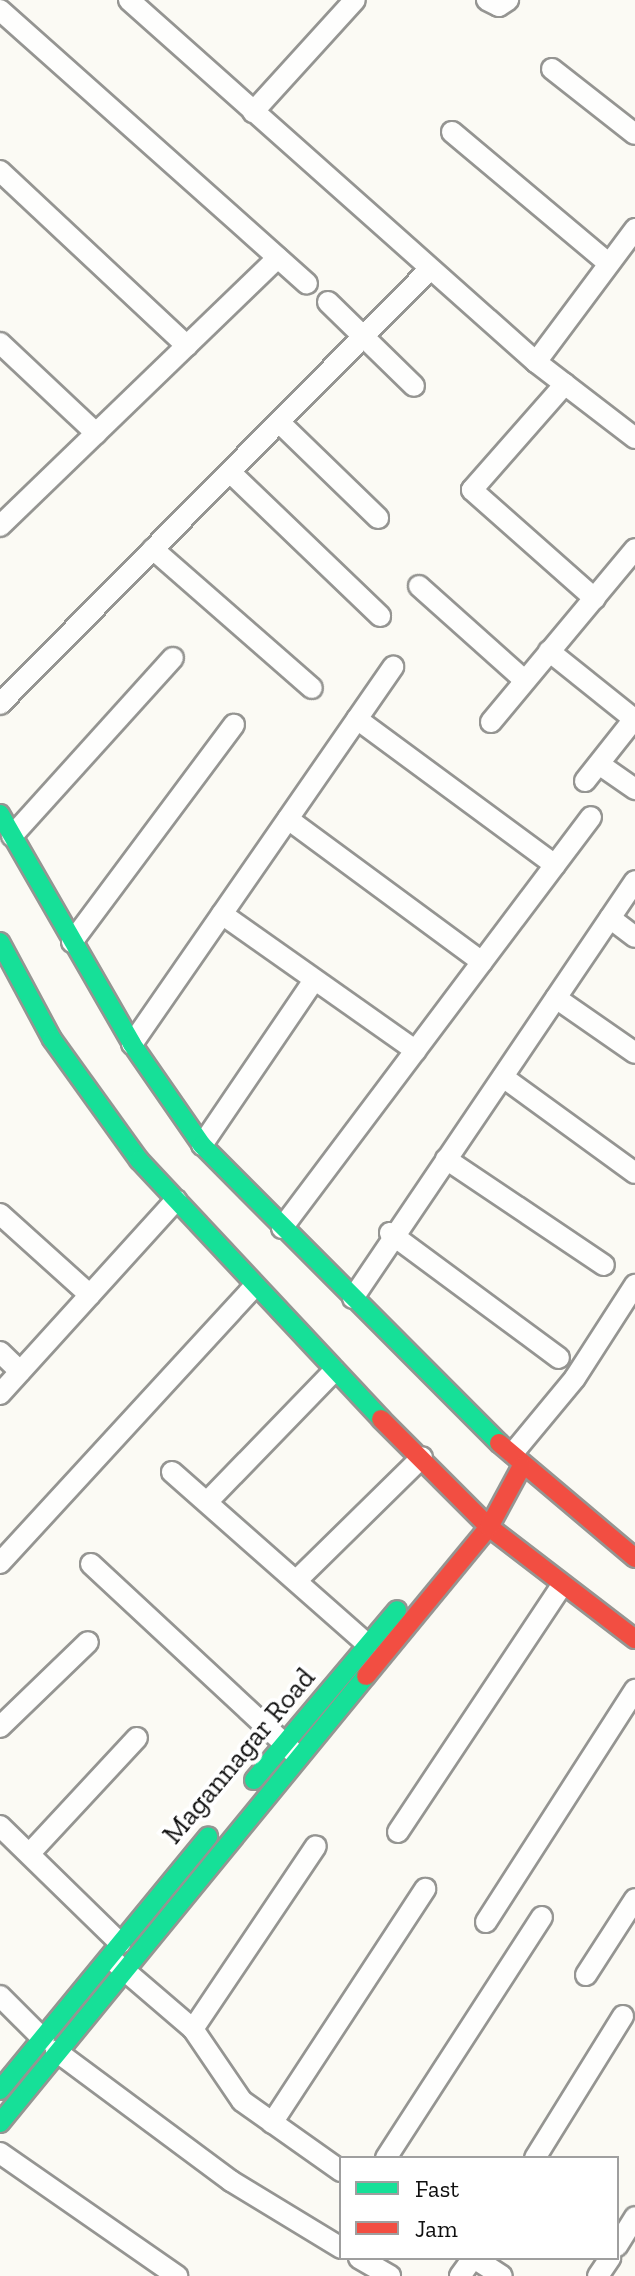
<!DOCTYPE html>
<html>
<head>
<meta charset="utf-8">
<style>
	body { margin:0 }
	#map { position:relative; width:635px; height:2276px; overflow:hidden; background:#fbfaf4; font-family:"Zilla Slab",serif }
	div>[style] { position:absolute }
	.roads { filter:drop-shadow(2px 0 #959592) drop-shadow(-2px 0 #959592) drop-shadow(0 2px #959592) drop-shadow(0 -2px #959592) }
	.street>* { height:20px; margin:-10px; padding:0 10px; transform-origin:10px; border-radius:10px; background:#fefefd }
	.fast>* { height:18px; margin:-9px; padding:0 9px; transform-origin:9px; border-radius:9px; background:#16e098 }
	.jam>* { height:18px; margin:-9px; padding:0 9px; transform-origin:9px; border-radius:9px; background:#f24e42 }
	span { translate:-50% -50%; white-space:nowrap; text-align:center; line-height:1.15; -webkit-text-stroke:8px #fff; paint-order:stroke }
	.street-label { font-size:28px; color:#0f0f0f }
	.legend { position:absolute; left:339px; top:2156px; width:280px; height:104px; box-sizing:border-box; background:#fff; border:2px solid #9f9f9f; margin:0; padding:10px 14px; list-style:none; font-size:24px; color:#0f0f0f }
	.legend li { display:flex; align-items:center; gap:16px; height:40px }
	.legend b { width:40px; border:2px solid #9f9f9f }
</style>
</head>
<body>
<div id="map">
	<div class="roads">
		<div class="street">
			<div style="left:129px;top:0;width:545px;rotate:41.65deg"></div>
			<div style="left:536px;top:362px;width:166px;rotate:-53.3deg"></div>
			<div style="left:487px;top:0;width:13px;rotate:27deg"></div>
			<div style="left:499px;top:6px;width:11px;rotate:-34deg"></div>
			<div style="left:0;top:10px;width:411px;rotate:41.7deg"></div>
			<div style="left:552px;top:69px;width:105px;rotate:38.1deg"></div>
			<div style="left:253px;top:112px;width:151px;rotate:-47.7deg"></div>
			<div style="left:452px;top:132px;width:202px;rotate:40deg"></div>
			<div style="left:0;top:171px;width:256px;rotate:43.1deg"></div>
			<div style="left:328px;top:302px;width:120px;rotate:44.3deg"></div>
			<div style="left:0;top:343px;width:132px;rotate:43.2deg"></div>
			<div style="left:536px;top:362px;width:125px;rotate:37.5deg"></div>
			<div style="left:565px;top:384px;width:141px;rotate:131.3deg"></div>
			<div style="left:472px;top:490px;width:164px;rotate:41.5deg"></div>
			<div style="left:279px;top:422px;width:138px;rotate:44.1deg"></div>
			<div style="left:230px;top:472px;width:208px;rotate:43.8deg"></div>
			<div style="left:0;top:526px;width:386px;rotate:-44deg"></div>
			<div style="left:153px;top:549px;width:211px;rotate:41.2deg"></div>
			<div style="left:419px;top:586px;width:141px;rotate:41.8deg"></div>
			<div style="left:549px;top:651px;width:109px;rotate:38.7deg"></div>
			<div style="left:0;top:704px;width:612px;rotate:-45.33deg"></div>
			<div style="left:357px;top:719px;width:246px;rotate:36.4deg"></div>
			<div style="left:491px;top:722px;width:225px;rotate:-50.2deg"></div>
			<div style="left:599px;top:764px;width:44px;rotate:34.8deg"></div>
			<div style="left:585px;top:781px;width:80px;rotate:-51.6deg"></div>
			<div style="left:288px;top:819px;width:241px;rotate:36.4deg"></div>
			<div style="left:12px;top:836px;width:240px;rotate:-47.9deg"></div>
			<div style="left:222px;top:914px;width:237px;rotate:35.2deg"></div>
			<div style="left:610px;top:918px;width:31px;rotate:37deg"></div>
			<div style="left:72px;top:942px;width:271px;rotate:-53.3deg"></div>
			<div style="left:556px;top:998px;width:96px;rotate:34.8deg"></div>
			<div style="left:132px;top:1044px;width:459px;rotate:-55.3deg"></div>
			<div style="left:503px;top:1077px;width:163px;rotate:36deg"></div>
			<div style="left:202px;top:1145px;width:199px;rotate:-55.8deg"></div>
			<div style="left:446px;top:1159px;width:190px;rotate:33.9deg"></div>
			<div style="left:0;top:1214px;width:121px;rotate:42deg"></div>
			<div style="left:282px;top:1228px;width:514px;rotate:-53.06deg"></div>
			<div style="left:390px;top:1233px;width:210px;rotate:36.5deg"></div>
			<div style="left:353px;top:1298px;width:503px;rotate:-55.93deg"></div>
			<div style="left:0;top:1352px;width:28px;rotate:44deg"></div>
			<div style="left:0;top:1394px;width:262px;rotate:-47.8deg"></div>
			<div style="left:513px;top:1453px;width:97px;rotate:-50.4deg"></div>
			<div style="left:575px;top:1378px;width:111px;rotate:-57.2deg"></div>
			<div style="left:172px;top:1472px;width:260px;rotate:41.4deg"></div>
			<div style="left:209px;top:1500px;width:180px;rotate:-45.9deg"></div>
			<div style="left:0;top:1563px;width:375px;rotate:-47.4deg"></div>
			<div style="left:91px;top:1564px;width:276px;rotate:42.9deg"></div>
			<div style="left:297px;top:1580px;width:175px;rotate:-44.5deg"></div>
			<div style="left:0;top:1727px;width:122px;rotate:-44deg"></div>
			<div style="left:0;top:1826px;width:168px;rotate:44.3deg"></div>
			<div style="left:398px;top:1832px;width:296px;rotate:-56.4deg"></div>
			<div style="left:30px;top:1853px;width:157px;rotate:-47.1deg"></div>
			<div style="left:486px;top:1922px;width:276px;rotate:-57.3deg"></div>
			<div style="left:116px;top:1963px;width:101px;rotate:40.6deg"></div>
			<div style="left:193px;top:2029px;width:87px;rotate:55.8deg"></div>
			<div style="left:242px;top:2101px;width:121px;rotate:35.3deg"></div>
			<div style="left:586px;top:1975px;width:90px;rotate:-57.2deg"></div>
			<div style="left:0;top:1996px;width:62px;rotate:45deg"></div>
			<div style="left:193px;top:2029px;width:220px;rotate:-56.1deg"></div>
			<div style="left:56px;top:2051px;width:218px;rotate:36.6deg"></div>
			<div style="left:231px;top:2181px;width:129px;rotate:31.3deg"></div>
			<div style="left:272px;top:2123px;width:280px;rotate:-56.8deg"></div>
			<div style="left:0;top:2153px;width:216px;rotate:34.8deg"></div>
			<div style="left:386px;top:2158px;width:287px;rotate:-57.1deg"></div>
			<div style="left:535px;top:2158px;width:167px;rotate:-58.2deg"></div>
			<div style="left:617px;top:2246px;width:34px;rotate:-58deg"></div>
			<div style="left:359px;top:2258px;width:36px;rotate:30deg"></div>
			<div style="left:474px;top:2258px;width:33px;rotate:33deg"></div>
			<div style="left:460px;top:2276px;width:22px;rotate:-54deg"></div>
			<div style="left:598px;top:2276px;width:22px;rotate:-56deg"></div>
		</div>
		<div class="fast">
			<div style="left:0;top:814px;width:265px;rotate:60.1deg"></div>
			<div style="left:132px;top:1044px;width:123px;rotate:55.3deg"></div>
			<div style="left:202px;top:1145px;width:421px;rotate:45.1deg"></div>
			<div style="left:0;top:942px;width:110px;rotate:61.8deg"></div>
			<div style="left:52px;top:1039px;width:149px;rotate:54.3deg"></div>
			<div style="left:139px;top:1160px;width:354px;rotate:46.9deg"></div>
			<div style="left:254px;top:1780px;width:222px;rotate:-49.9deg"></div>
			<div style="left:0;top:2090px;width:328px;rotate:-50.6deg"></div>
			<div style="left:0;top:2123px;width:578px;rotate:-50.69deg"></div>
		</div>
		<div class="jam">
			<div style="left:381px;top:1419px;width:153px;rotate:45deg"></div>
			<div style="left:489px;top:1527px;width:184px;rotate:37.5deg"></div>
			<div style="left:499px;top:1443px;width:178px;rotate:40.2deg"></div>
			<div style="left:366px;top:1676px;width:193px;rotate:-50.5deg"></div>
			<div style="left:489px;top:1527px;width:69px;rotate:-61.6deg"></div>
		</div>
	</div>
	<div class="street-label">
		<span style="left:239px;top:1756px;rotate:-50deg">Magannagar Road</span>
	</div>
	<ul class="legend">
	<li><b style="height:10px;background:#16e098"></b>Fast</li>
	<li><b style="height:10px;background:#f24e42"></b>Jam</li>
	</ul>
</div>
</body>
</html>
